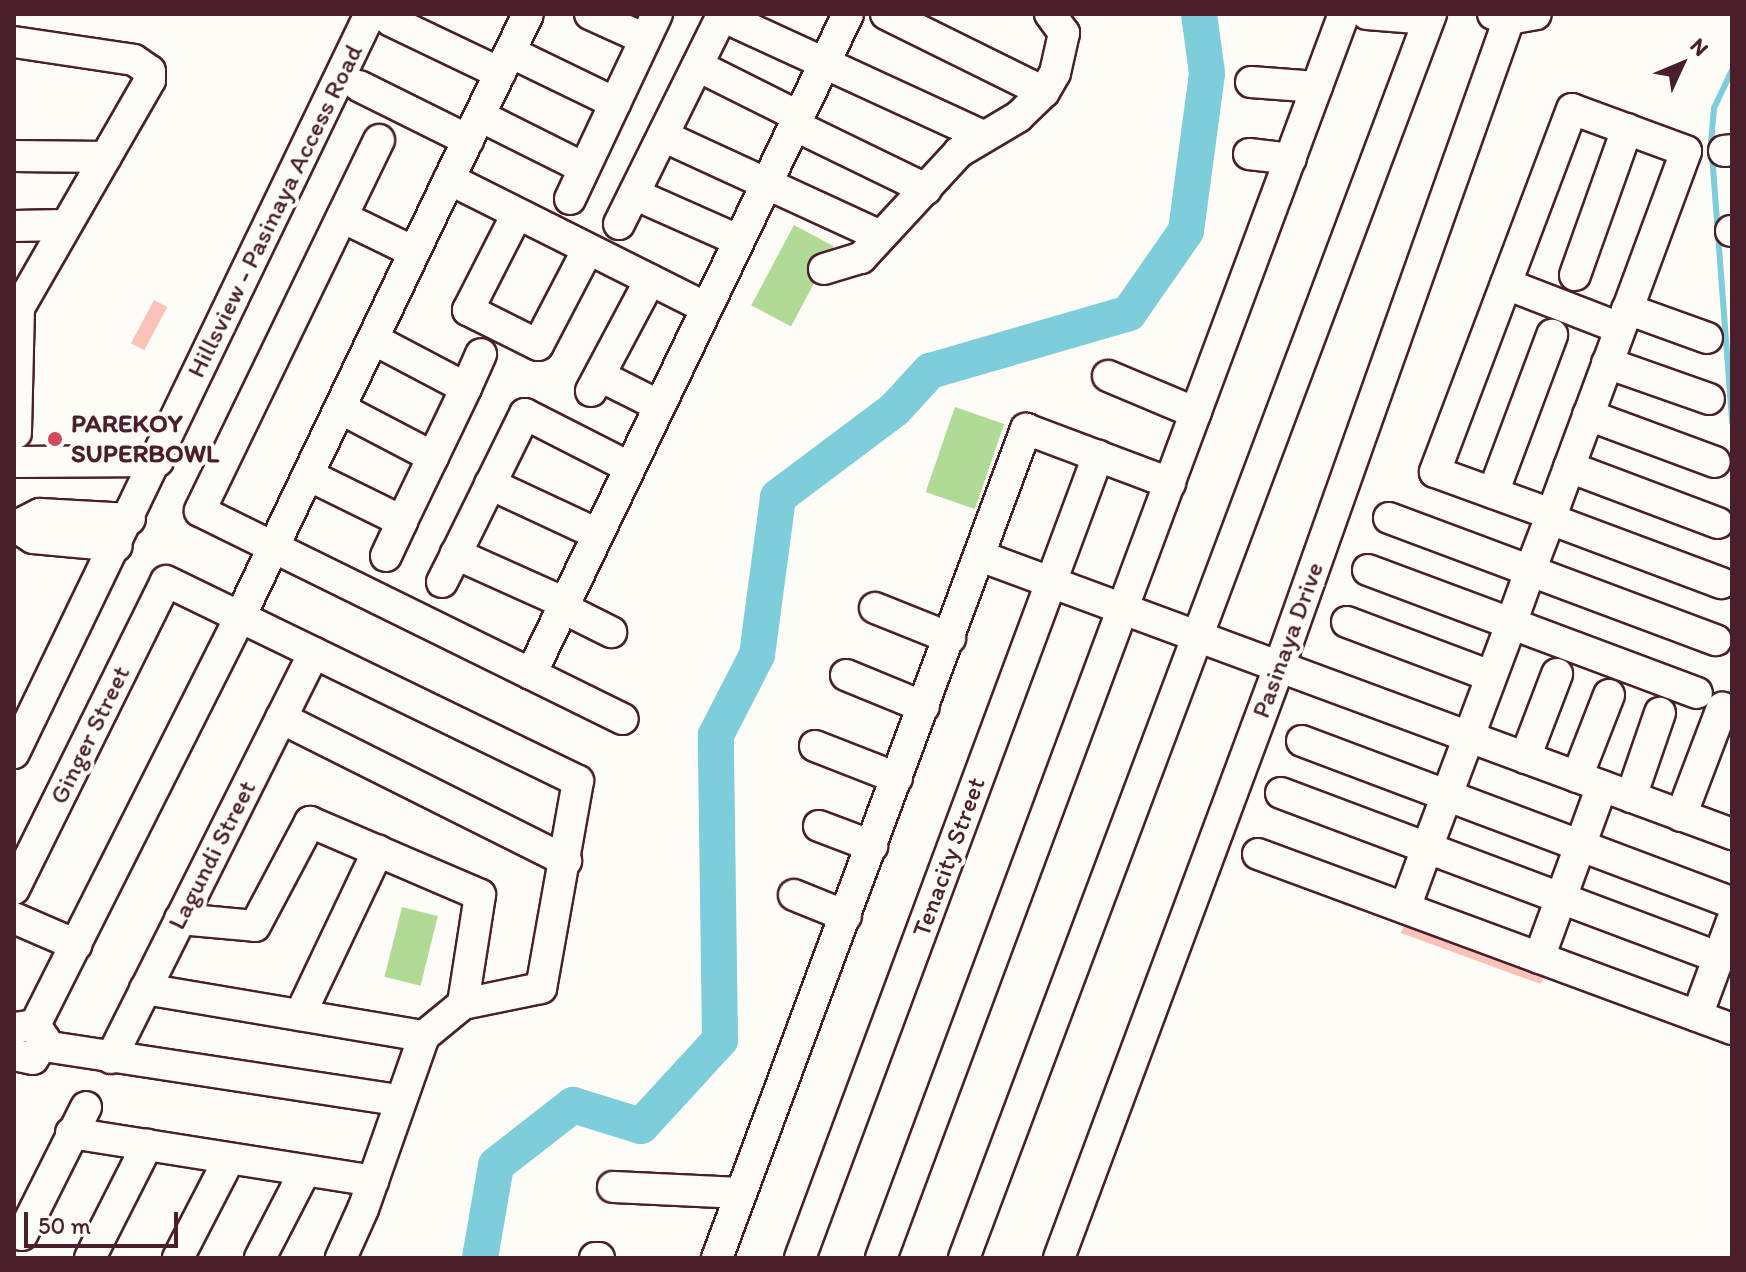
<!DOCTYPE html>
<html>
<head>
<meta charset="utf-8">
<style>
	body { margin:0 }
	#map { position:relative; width:1746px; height:1272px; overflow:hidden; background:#fdfcf7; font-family:Itim,sans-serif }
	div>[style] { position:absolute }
	.green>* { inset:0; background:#b1da96; transform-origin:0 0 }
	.stream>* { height:6px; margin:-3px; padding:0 3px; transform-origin:3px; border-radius:3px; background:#7ecdda }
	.river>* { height:36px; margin:-18px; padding:0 18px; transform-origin:18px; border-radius:18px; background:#7ecdda }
	.building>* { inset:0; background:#fcc1b8; transform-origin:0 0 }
	.roads { filter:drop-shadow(2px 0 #4a1f2b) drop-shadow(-2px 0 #4a1f2b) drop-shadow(0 2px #4a1f2b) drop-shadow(0 -2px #4a1f2b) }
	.minor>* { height:30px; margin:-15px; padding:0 15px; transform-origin:15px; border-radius:15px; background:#fdfcf7 }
	.dots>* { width:22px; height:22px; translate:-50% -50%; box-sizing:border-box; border:4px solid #fdfcf7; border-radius:50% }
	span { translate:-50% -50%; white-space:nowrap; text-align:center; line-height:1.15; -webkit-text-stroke:8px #fdfcf7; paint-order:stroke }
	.street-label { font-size:26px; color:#4a1f2b }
	.poi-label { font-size:26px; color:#4a1f2b; font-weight:700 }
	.left { translate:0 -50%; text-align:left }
	.frame { position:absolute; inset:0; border:16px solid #4a1f2b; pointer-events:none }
	.north { position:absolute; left:1642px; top:24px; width:80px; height:80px; -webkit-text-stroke:6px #fdfcf7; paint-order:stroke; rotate:46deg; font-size:22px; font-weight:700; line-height:32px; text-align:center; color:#4a1f2b }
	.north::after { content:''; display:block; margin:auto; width:28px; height:36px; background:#4a1f2b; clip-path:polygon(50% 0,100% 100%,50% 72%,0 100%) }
	.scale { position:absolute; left:24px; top:1212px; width:154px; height:36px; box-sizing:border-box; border:4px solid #4a1f2b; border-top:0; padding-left:10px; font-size:24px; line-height:28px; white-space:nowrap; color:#4a1f2b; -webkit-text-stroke:6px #fdfcf7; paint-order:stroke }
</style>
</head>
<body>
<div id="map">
	<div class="green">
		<div style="left:794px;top:225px;width:45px;height:91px;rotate:28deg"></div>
		<div style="left:955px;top:407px;width:52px;height:90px;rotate:19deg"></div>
		<div style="left:402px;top:907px;width:37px;height:72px;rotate:14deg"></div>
	</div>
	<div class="stream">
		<div style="left:1732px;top:70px;width:42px;rotate:115.3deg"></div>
		<div style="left:1714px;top:108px;width:33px;rotate:95deg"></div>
		<div style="left:1711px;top:141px;width:282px;rotate:85.7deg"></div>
	</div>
	<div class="river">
		<div style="left:480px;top:1258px;width:94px;rotate:-80.2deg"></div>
		<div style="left:496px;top:1165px;width:98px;rotate:-37.9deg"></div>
		<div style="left:573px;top:1105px;width:71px;rotate:17.2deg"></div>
		<div style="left:641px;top:1126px;width:117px;rotate:-47.4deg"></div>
		<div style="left:720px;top:1040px;width:305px;rotate:-90.8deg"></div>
		<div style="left:716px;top:735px;width:90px;rotate:-62.9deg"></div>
		<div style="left:757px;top:655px;width:159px;rotate:-82.4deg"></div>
		<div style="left:778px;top:497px;width:146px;rotate:-36.9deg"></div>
		<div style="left:895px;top:409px;width:52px;rotate:-47.4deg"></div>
		<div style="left:930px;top:371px;width:207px;rotate:-16.2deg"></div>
		<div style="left:1129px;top:313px;width:100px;rotate:-55.2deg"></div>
		<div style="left:1186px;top:231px;width:159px;rotate:-82.4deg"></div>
		<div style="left:1207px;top:73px;width:60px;rotate:-97.7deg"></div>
	</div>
	<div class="building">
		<div style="left:154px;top:300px;width:15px;height:49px;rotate:28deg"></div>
		<div style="left:1406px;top:919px;width:149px;height:15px;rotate:20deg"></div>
	</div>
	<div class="roads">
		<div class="minor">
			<div style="left:590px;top:14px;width:60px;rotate:24.4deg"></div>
			<div style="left:886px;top:14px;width:176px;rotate:26.3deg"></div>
			<div style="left:1367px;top:14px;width:62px;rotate:4.6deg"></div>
			<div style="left:1493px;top:14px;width:17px;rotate:17deg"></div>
			<div style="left:1509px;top:19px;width:27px;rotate:-10deg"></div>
			<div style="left:722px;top:16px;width:287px;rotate:24.7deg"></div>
			<div style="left:391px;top:21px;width:121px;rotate:25.5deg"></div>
			<div style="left:14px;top:42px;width:121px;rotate:8.5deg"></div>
			<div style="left:134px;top:60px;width:19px;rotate:35deg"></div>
			<div style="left:150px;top:71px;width:9px;rotate:90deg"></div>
			<div style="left:150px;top:80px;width:263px;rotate:119.9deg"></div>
			<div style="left:19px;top:308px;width:125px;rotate:91.4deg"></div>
			<div style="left:510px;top:52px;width:117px;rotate:25.9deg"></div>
			<div style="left:698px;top:66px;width:112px;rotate:26.6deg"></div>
			<div style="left:1251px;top:82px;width:66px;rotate:4.3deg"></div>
			<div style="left:359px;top:86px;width:122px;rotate:26.4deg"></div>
			<div style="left:480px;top:116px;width:116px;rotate:26.6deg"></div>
			<div style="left:794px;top:125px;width:147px;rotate:25.9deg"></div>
			<div style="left:663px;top:136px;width:239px;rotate:24.7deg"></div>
			<div style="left:379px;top:140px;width:412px;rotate:115.8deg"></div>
			<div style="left:200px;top:511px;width:471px;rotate:26.2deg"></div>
			<div style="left:1724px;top:151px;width:8px;rotate:-7deg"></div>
			<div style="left:1249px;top:154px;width:42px;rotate:6.8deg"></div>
			<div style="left:14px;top:156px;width:92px;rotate:0.6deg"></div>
			<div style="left:449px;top:179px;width:286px;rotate:26.6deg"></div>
			<div style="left:634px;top:194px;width:114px;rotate:23.9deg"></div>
			<div style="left:570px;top:199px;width:204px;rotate:-64.8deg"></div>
			<div style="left:517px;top:214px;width:108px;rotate:117deg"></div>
			<div style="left:468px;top:310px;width:78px;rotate:26.6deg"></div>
			<div style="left:538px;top:345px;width:108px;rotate:-62.5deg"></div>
			<div style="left:342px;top:217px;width:80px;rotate:25.9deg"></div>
			<div style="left:619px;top:224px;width:234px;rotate:-63.7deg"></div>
			<div style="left:14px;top:226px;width:50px;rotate:-1.1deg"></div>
			<div style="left:1731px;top:231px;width:1px"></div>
			<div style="left:824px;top:269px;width:39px;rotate:-17deg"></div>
			<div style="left:861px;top:258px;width:144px;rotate:-47.2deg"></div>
			<div style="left:959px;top:152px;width:69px;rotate:-30.7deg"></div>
			<div style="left:1018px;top:117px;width:36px;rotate:-44deg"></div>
			<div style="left:1044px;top:92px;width:22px;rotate:-60deg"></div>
			<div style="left:1055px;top:73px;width:41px;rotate:-77.3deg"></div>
			<div style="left:1064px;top:33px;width:24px;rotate:-126deg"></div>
			<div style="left:1575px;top:275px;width:155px;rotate:-70.4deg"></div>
			<div style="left:1506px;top:284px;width:122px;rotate:21.1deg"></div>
			<div style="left:1627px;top:309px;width:85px;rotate:19.9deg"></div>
			<div style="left:373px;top:339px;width:105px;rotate:27.8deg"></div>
			<div style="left:466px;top:388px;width:76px;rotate:115.6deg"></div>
			<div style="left:1607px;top:363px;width:108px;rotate:19.4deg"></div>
			<div style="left:600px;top:376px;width:65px;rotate:26.6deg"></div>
			<div style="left:1108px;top:376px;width:95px;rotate:22.8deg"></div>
			<div style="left:466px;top:388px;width:37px;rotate:-66deg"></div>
			<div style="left:591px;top:391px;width:126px;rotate:-62deg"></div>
			<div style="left:1588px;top:415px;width:135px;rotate:20.3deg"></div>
			<div style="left:14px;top:462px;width:144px;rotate:-0.4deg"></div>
			<div style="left:1569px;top:467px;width:159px;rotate:20.6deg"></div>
			<div style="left:308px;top:475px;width:105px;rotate:26.1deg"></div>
			<div style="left:402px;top:521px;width:71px;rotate:-64.2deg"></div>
			<div style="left:433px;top:457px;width:104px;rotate:-152.4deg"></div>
			<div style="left:490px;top:484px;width:118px;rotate:25deg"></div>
			<div style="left:1493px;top:493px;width:169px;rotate:-69.5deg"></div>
			<div style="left:1389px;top:518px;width:349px;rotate:20.5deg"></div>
			<div style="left:1550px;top:519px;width:183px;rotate:20.5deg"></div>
			<div style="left:14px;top:527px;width:29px;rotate:-27deg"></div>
			<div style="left:40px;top:514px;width:90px;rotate:3.2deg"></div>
			<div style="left:16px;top:527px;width:20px;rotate:33deg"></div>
			<div style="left:33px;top:538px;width:84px;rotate:5.4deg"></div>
			<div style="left:386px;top:556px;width:38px;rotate:-65deg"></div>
			<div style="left:980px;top:556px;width:802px;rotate:20.29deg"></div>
			<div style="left:1368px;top:570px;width:351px;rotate:20.5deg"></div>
			<div style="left:442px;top:582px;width:31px;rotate:-63deg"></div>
			<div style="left:565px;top:603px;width:120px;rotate:-155.8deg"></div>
			<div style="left:456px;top:554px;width:156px;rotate:-63.8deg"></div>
			<div style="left:525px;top:414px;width:117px;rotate:27deg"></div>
			<div style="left:563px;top:608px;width:54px;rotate:26.6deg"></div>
			<div style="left:875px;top:608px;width:81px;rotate:21.8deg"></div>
			<div style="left:1347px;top:622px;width:154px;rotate:20.6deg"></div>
			<div style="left:531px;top:674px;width:732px;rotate:-64.34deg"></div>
			<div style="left:846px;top:675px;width:84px;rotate:22.3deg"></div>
			<div style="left:281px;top:718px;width:319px;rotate:26.6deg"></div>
			<div style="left:1302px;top:741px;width:460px;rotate:20.6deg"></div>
			<div style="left:815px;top:746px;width:88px;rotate:21.3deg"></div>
			<div style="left:14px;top:753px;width:820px;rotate:-64.28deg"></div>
			<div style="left:1525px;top:758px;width:90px;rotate:-69.1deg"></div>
			<div style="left:1577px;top:777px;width:88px;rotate:-68.7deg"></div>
			<div style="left:1281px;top:793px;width:467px;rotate:20.6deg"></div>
			<div style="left:1631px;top:797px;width:89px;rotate:-71deg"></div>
			<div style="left:1681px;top:816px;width:116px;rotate:-69.2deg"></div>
			<div style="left:819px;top:826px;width:57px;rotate:20.7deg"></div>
			<div style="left:1258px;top:854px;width:505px;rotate:20.26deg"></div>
			<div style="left:14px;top:889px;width:343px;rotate:-63.7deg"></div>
			<div style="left:166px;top:581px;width:458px;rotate:25.9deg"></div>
			<div style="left:578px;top:781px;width:210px;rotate:100.1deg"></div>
			<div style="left:541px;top:988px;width:80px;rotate:168.4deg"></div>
			<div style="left:463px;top:1004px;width:50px;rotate:140.6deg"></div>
			<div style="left:424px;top:1036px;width:183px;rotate:109.4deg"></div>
			<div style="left:363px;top:1209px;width:54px;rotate:114.2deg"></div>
			<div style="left:794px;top:895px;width:56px;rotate:22deg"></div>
			<div style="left:1405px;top:908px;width:64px;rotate:-69.9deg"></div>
			<div style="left:1427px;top:848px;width:239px;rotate:-69.4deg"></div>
			<div style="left:1511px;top:624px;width:56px;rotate:-70.3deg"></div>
			<div style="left:1530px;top:571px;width:56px;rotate:-69deg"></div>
			<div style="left:1550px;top:519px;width:392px;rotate:-69.7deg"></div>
			<div style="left:1686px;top:151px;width:121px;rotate:-159.8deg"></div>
			<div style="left:1572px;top:109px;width:388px;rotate:110.7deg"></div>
			<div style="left:1435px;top:472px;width:123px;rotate:19.9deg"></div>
			<div style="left:14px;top:918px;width:68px;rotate:23.5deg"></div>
			<div style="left:180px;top:919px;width:75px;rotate:5.3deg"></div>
			<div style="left:255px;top:926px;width:118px;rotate:-62.1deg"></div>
			<div style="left:310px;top:822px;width:185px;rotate:23.2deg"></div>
			<div style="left:480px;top:895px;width:110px;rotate:98.9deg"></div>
			<div style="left:1539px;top:958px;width:183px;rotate:-69.9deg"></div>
			<div style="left:145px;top:989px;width:283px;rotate:9.6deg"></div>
			<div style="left:300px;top:1015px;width:182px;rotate:-64.6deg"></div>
			<div style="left:1697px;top:1016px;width:101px;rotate:-69.8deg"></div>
			<div style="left:35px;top:1025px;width:457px;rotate:-63.3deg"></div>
			<div style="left:240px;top:617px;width:668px;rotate:-64.47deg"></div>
			<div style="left:14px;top:1028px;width:21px;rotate:-8deg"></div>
			<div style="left:35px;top:1025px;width:18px;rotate:56deg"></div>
			<div style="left:45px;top:1040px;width:22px;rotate:122deg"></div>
			<div style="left:33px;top:1059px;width:19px;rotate:-168deg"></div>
			<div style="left:44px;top:1046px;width:358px;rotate:8.7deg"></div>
			<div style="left:111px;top:1058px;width:453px;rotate:-63.4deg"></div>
			<div style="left:71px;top:1133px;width:306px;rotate:9deg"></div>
			<div style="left:613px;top:1187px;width:128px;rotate:2.7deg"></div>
			<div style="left:22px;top:1235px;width:143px;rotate:-63.4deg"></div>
			<div style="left:90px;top:1258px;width:127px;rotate:-63.2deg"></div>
			<div style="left:178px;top:1258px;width:111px;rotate:-62.7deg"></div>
			<div style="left:260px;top:1258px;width:98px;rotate:-62.7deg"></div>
			<div style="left:595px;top:1258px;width:4px"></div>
			<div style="left:717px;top:1258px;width:885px;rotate:-69.56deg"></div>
			<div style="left:1026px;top:429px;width:154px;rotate:20.6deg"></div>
			<div style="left:800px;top:1258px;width:856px;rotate:-69.62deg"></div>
			<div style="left:881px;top:1258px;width:1327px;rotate:-69.59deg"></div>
			<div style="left:964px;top:1258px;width:1329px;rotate:-69.42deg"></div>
			<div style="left:1059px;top:1258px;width:631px;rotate:-69.58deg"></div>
			<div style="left:1279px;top:667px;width:688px;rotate:-70.46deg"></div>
		</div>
	</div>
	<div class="dots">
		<div style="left:55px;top:439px;background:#d1495b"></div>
	</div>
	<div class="street-label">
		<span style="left:275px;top:211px;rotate:-64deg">Hillsview - Pasinaya Access Road</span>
		<span style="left:1288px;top:640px;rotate:-70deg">Pasinaya Drive</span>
		<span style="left:90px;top:735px;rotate:-64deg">Ginger Street</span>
		<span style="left:212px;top:855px;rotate:-63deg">Lagundi Street</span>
		<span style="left:949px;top:857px;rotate:-70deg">Tenacity Street</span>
	</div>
	<div class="poi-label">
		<span class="left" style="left:71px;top:439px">PAREKOY<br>SUPERBOWL</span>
	</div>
	<div class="frame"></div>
	<div class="north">N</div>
	<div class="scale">50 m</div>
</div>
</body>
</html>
